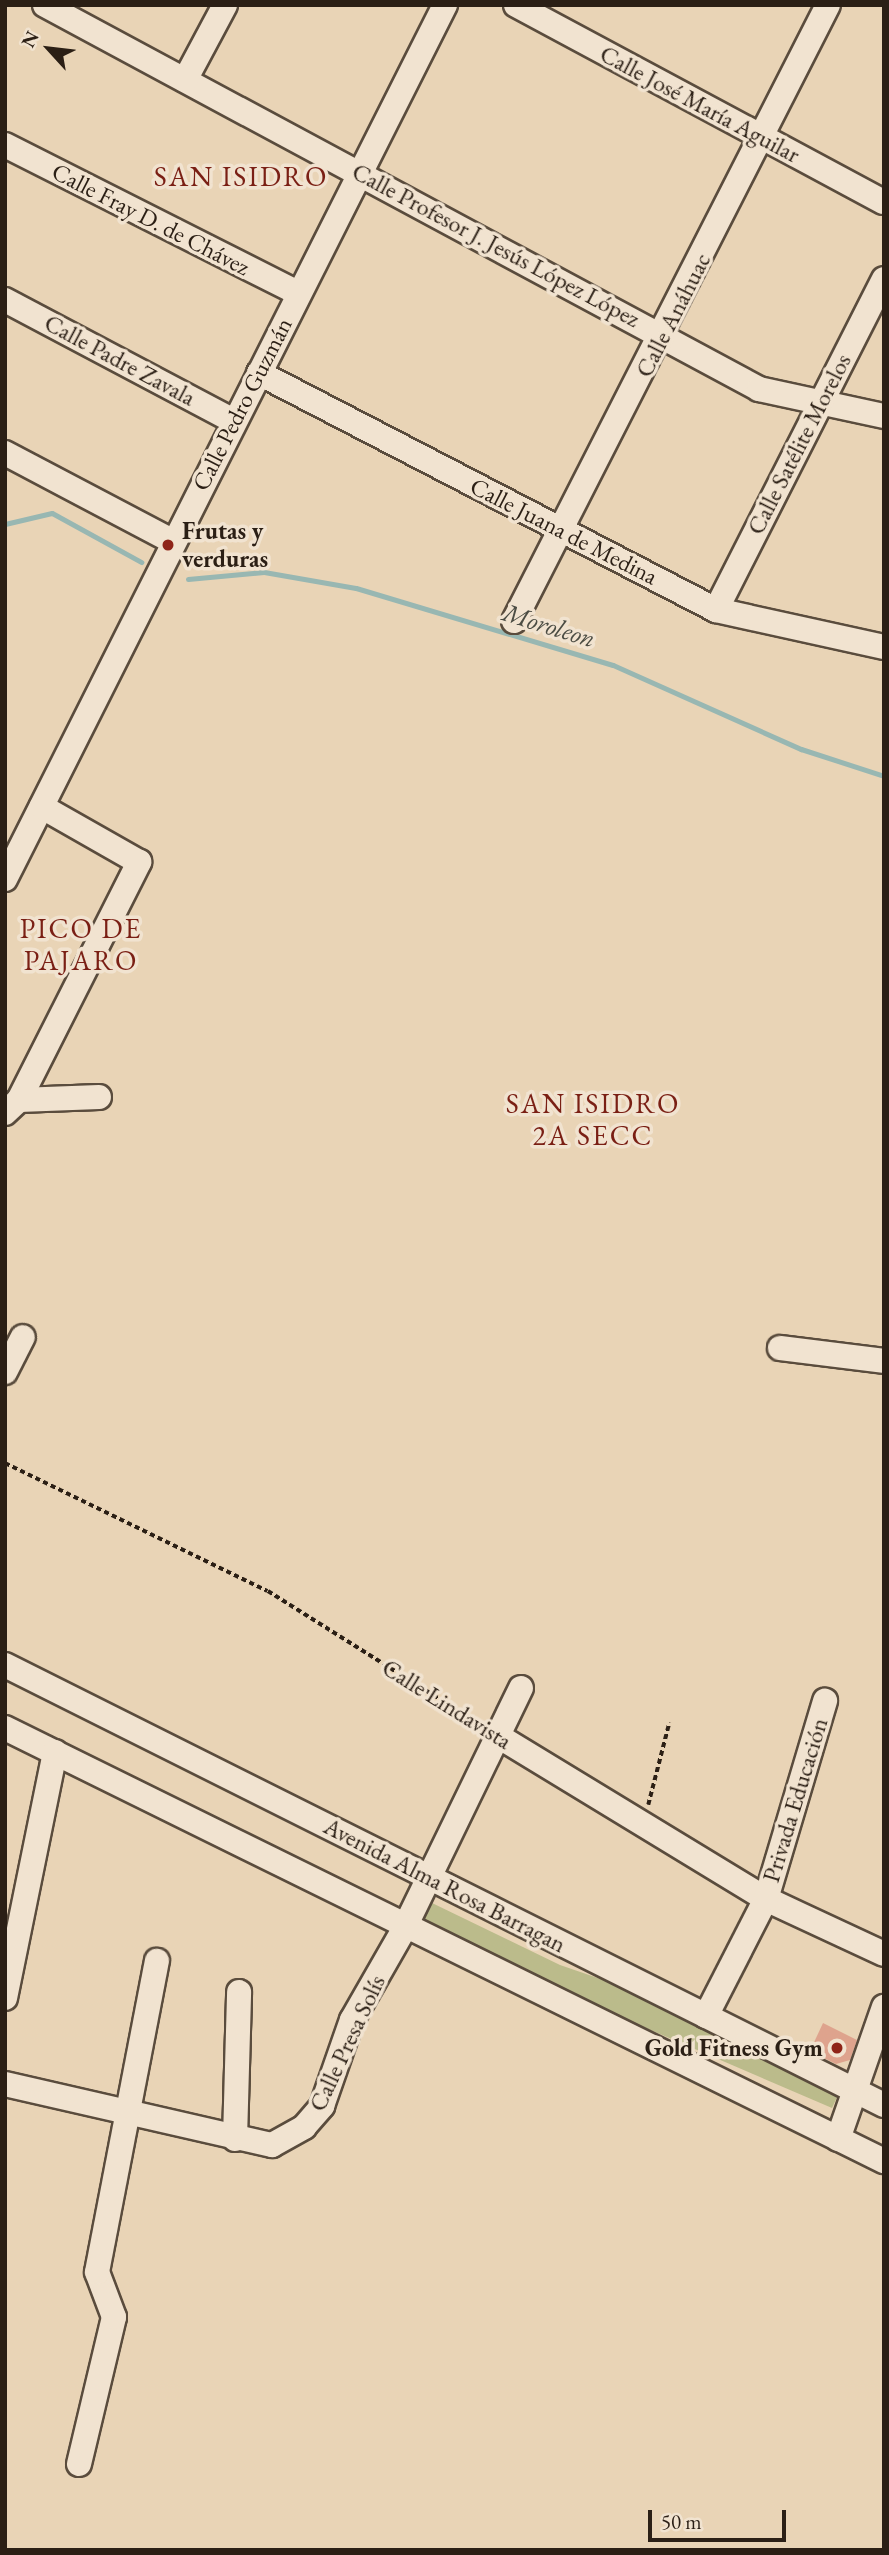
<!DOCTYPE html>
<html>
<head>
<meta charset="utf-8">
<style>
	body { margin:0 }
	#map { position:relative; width:889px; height:2555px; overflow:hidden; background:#e9d4b6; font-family:"EB Garamond",serif }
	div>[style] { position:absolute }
	.green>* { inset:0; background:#bbbb8b }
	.stream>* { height:5px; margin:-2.5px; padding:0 2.5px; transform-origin:2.5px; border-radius:2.5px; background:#98b7b2 }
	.building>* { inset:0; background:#dea38d }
	.path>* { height:3.5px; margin-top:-1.75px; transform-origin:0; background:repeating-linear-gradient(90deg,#2b1f15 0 5px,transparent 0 8.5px) }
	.roads { filter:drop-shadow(2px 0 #5a4c3d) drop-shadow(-2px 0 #5a4c3d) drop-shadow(0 2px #5a4c3d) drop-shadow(0 -2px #5a4c3d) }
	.minor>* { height:24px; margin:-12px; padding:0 12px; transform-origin:12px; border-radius:12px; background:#f1e3d0 }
	.dots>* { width:19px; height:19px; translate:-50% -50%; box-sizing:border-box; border:4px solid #f1e3d0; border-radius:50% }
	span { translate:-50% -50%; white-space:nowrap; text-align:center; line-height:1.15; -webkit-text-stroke:7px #f1e3d0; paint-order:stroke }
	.street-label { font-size:24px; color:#2b1f15 }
	.poi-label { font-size:24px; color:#2b1f15; font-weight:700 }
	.left { translate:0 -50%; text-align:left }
	.right { translate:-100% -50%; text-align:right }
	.water-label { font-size:26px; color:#4c4d44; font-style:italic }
	.quarter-label { font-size:28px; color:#7a1f14; letter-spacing:2px }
	.frame { position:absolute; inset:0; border:7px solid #2b1f15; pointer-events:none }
	.north { position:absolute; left:14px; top:14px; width:70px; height:70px; -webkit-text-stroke:5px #f1e3d0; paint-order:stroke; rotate:297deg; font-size:19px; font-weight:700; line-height:28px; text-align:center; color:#2b1f15 }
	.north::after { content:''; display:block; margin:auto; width:24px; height:32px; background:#2b1f15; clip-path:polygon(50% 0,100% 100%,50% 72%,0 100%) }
	.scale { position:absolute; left:648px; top:2510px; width:138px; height:32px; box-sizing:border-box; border:4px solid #2b1f15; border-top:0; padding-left:9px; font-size:21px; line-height:24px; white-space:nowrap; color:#2b1f15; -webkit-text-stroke:5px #f1e3d0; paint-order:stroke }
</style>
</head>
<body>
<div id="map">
	<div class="green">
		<div style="clip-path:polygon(430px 1902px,560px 1965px,621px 1986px,840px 2091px,832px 2108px,632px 2022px,421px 1921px)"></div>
	</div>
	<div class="stream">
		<div style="left:5px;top:524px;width:48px;rotate:-13.2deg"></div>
		<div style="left:52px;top:513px;width:102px;rotate:28.8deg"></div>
		<div style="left:188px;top:579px;width:76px;rotate:-5.3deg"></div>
		<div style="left:264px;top:572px;width:93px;rotate:9.9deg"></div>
		<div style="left:356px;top:588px;width:268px;rotate:16.7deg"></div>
		<div style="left:613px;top:665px;width:206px;rotate:24.1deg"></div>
		<div style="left:801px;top:749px;width:87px;rotate:18deg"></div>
	</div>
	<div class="building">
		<div style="clip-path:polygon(823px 2023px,857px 2040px,850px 2060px,836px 2064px,810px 2051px)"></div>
	</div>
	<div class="path">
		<div style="left:5px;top:1463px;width:292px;rotate:26deg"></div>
		<div style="left:268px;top:1591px;width:252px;rotate:32.2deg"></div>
		<div style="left:648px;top:1805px;width:85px;rotate:-75.6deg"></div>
	</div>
	<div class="roads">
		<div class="minor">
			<div style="left:45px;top:5px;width:811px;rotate:28.27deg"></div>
			<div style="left:759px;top:389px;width:128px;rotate:12.2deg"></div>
			<div style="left:516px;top:5px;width:417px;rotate:28.2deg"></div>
			<div style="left:185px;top:80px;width:85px;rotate:-61.9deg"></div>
			<div style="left:5px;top:145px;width:328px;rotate:26.8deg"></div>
			<div style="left:5px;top:300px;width:259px;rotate:27.9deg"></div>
			<div style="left:259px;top:373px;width:515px;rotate:27.41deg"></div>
			<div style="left:716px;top:610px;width:172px;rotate:12.4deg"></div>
			<div style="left:5px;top:453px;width:189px;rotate:27.8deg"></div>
			<div style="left:716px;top:610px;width:371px;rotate:-63.1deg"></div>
			<div style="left:514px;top:621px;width:691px;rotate:-62.99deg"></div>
			<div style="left:5px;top:879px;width:979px;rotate:-63.28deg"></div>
			<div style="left:19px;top:1100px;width:80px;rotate:-2.1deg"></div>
			<div style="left:5px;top:1113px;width:19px;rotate:-43deg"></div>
			<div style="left:19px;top:1100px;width:267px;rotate:-63.2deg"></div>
			<div style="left:139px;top:862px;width:112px;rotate:-150.4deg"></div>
			<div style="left:780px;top:1348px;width:105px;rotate:7.1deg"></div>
			<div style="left:5px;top:1372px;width:39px;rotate:-63deg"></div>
			<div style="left:5px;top:1665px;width:983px;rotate:26.59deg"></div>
			<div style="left:5px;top:1728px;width:980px;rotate:26.23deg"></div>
			<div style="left:498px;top:1736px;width:314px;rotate:31.3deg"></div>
			<div style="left:766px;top:1899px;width:130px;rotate:25deg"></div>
			<div style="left:5px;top:1998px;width:251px;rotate:-78.5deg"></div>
			<div style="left:706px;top:2016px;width:131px;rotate:-62.9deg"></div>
			<div style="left:766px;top:1899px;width:207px;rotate:-73.4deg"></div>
			<div style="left:5px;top:2084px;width:274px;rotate:12.9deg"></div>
			<div style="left:272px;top:2145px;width:37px;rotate:-29deg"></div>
			<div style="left:304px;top:2127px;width:28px;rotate:-49deg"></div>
			<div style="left:322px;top:2106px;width:91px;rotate:-70.8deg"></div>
			<div style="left:352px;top:2020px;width:103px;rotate:-60.2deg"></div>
			<div style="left:403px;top:1931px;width:270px;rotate:-64.1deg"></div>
			<div style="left:235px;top:2139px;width:147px;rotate:-88.4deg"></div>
			<div style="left:838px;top:2139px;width:140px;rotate:-70.8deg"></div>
			<div style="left:79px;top:2464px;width:151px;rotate:-76.6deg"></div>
			<div style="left:114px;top:2317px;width:48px;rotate:-110.7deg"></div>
			<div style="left:97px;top:2272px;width:317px;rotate:-79.1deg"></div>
		</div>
	</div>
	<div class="dots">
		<div style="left:168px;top:545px;background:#8f2418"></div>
		<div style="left:837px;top:2048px;background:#8f2418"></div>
	</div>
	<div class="street-label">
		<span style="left:700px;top:104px;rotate:28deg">Calle José María Aguilar</span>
		<span style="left:151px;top:219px;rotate:27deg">Calle Fray D. de Chávez</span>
		<span style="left:496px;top:245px;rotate:28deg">Calle Profesor J. Jesús López López</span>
		<span style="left:673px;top:315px;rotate:-63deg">Calle Anáhuac</span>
		<span style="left:120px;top:360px;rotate:28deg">Calle Padre Zavala</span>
		<span style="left:242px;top:404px;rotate:-63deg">Calle Pedro Guzmán</span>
		<span style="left:799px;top:444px;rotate:-63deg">Calle Satélite Morelos</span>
		<span style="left:564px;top:531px;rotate:27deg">Calle Juana de Medina</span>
		<span style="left:447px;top:1704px;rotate:32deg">Calle Lindavista</span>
		<span style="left:795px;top:1800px;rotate:-73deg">Privada Educación</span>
		<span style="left:445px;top:1885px;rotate:27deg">Avenida Alma Rosa Barragan</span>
		<span style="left:347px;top:2043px;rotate:-65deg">Calle Presa Solís</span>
	</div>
	<div class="poi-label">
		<span class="left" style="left:182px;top:545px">Frutas y<br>verduras</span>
		<span class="right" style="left:823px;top:2048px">Gold Fitness Gym</span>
	</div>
	<div class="water-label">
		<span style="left:549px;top:626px;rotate:17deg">Moroleon</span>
	</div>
	<div class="quarter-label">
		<span style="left:241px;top:176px">SAN ISIDRO</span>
		<span style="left:81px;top:944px">PICO DE<br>PAJARO</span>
		<span style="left:593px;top:1119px">SAN ISIDRO<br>2A SECC</span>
	</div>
	<div class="frame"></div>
	<div class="north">N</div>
	<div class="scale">50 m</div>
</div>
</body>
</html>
